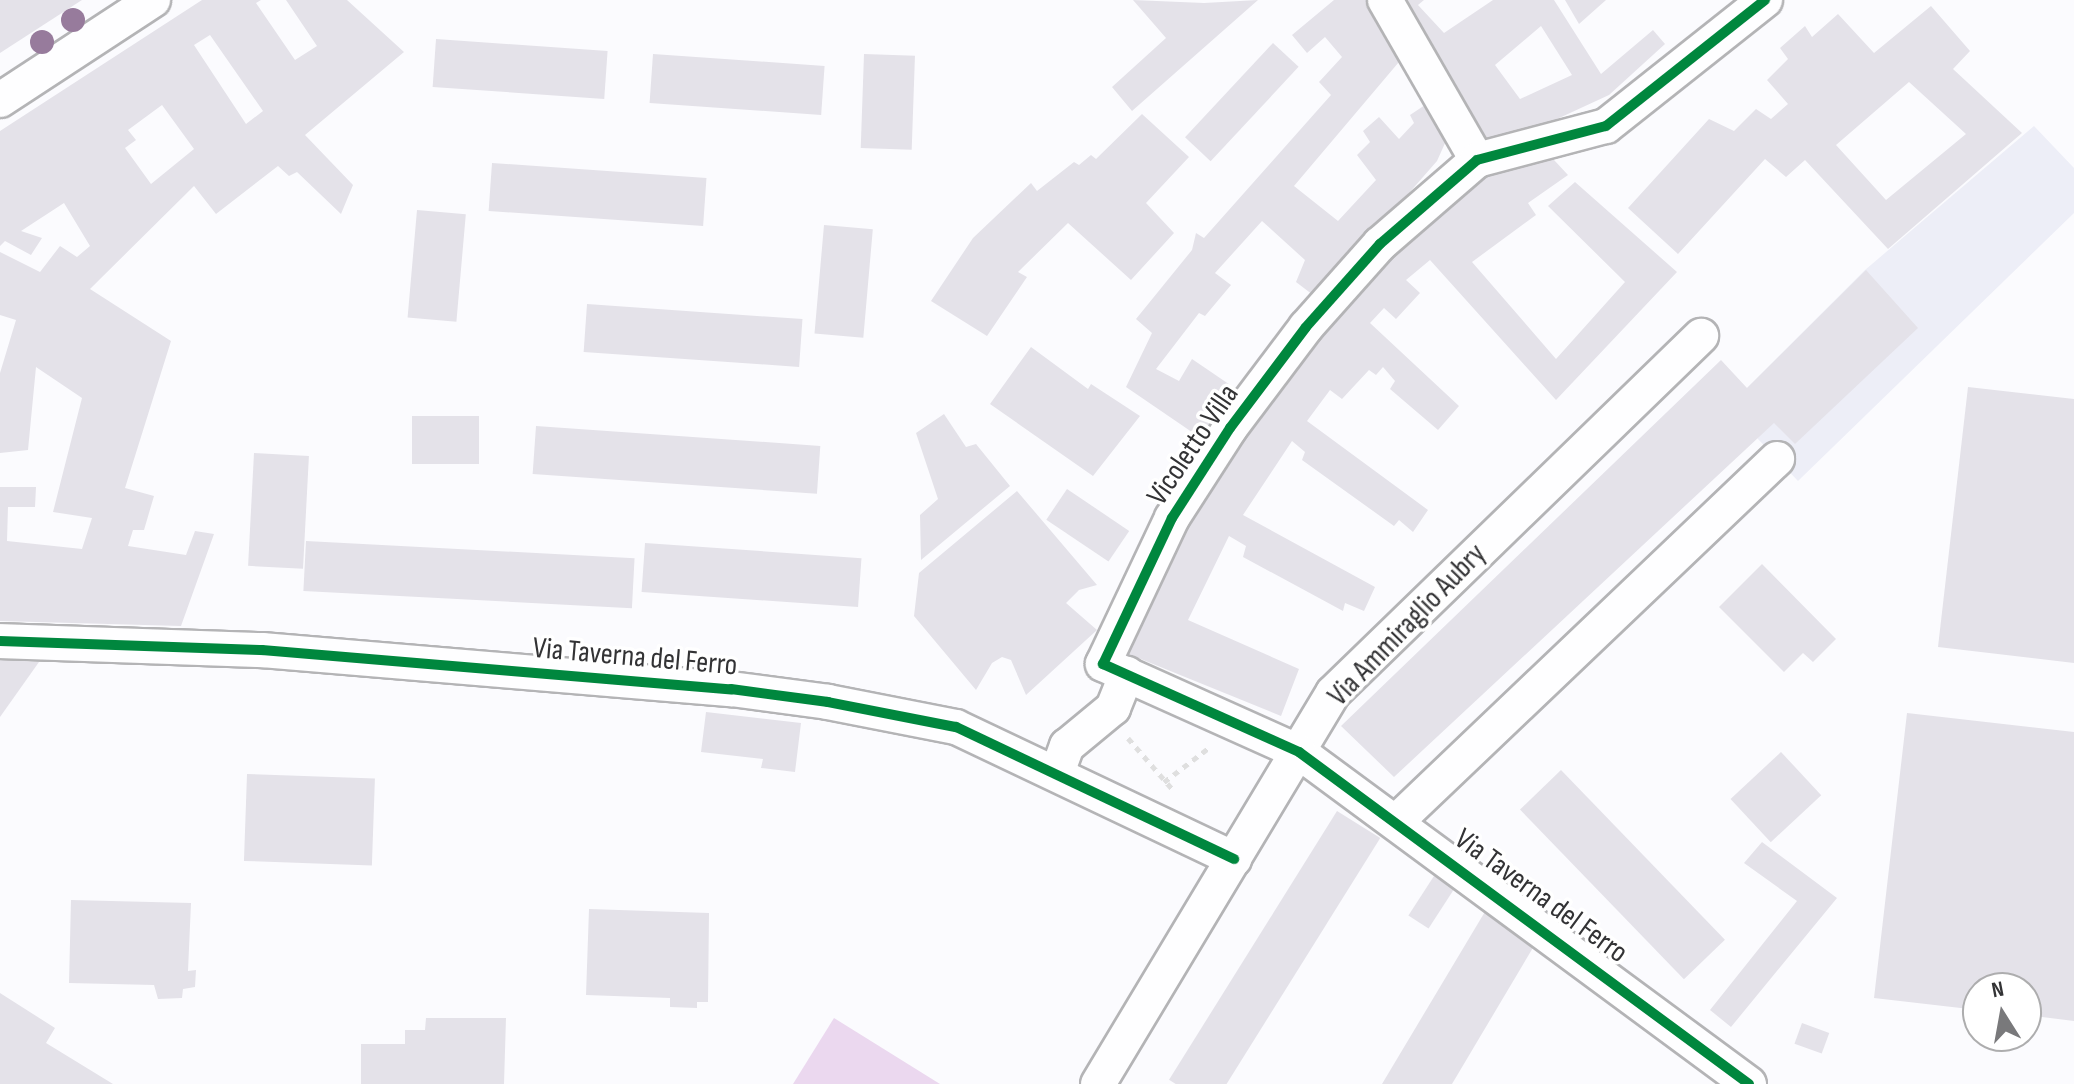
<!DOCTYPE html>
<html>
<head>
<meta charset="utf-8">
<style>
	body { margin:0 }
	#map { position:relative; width:2074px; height:1084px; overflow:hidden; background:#fbfbfe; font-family:"Sofia Sans Condensed",sans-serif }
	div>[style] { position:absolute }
	.built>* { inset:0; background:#edeef7 }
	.green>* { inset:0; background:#ebd8ef }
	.building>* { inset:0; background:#e4e2e9; transform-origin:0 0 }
	.path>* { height:5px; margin-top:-2.5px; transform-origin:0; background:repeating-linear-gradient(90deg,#dfdfdf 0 6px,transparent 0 12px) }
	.roads { filter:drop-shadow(2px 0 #b4b4b6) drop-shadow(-2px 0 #b4b4b6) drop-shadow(0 2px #b4b4b6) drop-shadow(0 -2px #b4b4b6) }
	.minor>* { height:34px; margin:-17px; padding:0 17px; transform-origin:17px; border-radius:17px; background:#fefeff }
	.cycleway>* { height:10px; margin:-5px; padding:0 5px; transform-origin:5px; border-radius:5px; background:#00873e }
	.trees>* { width:24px; height:24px; margin:-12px; border-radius:50%; background:#977b9c }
	span { translate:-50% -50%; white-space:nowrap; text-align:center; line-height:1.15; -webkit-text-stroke:7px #fff; paint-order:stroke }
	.street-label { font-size:30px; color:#333335 }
	.north { position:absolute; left:1962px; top:972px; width:80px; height:80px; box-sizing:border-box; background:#fff; border:2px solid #adadae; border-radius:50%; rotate:349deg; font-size:22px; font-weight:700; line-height:32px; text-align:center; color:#333335 }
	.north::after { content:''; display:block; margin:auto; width:28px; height:36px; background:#79797b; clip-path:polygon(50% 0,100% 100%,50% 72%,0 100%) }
</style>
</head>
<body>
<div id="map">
	<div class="built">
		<div style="clip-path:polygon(2034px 126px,2074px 168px,2074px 213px,1798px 481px,1757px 438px,1773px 423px,1747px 388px,1865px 270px)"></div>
	</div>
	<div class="green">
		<div style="clip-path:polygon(834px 1018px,940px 1084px,793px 1084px)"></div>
	</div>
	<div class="building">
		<div style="clip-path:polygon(0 0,82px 0,0 53px)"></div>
		<div style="clip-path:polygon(evenodd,202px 0,261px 0,256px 3px,295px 60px,317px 46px,286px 0,347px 0,404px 52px,305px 135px,353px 185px,341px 214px,297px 172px,289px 176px,278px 166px,216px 214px,194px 186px,90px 289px,171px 341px,125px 488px,154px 496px,144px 530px,133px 530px,128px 546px,186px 555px,195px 531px,214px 534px,181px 626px,0 621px,0 487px,36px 487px,35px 507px,8px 507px,7px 541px,82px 549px,92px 518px,53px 512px,82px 398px,36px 367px,28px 450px,0 453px,0 373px,16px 320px,0 315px,0 252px,40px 272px,60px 246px,77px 257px,90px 246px,64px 203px,21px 231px,42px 238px,31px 255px,5px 241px,0 246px,0 131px,202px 0,210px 35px,263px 111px,246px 124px,194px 45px,210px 35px,202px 0,162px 105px,194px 149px,151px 184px,125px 148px,136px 140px,128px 130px,162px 105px)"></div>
		<div style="clip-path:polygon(1133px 0,1204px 3px,1258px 0,1132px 111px,1112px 87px,1166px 38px)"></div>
		<div style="clip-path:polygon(1334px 0,1368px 0,1404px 56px,1294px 186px,1338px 221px,1376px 180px,1357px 155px,1370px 142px,1363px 131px,1379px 117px,1399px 139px,1414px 123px,1410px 115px,1431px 101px,1450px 132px,1437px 161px,1317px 298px,1296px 282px,1305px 260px,1262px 221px,1215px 273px,1231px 285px,1205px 316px,1199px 313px,1156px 369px,1179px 381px,1192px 359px,1239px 391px,1205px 441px,1126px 387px,1152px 333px,1136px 319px,1192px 250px,1196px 233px,1204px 238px,1331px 95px,1319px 82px,1342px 57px,1325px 37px,1307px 53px,1292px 35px)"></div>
		<div style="clip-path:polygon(evenodd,1395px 0,1424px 0,1418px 5px,1444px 33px,1493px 0,1554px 0,1601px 74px,1653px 30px,1665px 44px,1609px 95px,1492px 149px,1395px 0,1541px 26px,1572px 75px,1520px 99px,1495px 65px,1541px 26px)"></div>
		<div style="clip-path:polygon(1565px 0,1606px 0,1579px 24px)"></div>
		<div style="clip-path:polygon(evenodd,1931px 6px,1970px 51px,1953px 69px,2022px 133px,1888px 249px,1805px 160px,1786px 177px,1765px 159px,1678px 254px,1628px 208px,1709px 119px,1734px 131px,1756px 109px,1771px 119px,1788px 104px,1767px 80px,1788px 59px,1780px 48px,1805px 26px,1812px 37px,1838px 14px,1874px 53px,1931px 6px,1909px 82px,1966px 134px,1886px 200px,1836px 145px,1909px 82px)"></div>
		<div style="left:436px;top:39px;width:172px;height:48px;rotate:4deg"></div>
		<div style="left:1273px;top:43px;width:35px;height:129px;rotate:43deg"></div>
		<div style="left:653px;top:54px;width:172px;height:49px;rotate:4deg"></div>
		<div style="left:864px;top:54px;width:51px;height:94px;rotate:2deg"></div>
		<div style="clip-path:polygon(1142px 114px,1189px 157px,1146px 203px,1174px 233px,1131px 280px,1068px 223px,1018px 272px,1027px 277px,987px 336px,931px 301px,973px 238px,1031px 183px,1037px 191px,1074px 162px,1079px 165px,1091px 155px,1096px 159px)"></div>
		<div style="clip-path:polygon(1541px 146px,1568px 175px,1528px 203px,1536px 215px,1472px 262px,1556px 359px,1625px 282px,1548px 206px,1575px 182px,1677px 272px,1556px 400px,1430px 260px,1406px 280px,1420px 293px,1396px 319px,1384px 308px,1370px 323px,1459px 406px,1438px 430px,1390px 389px,1395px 381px,1383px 367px,1376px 375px,1369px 370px,1342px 399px,1330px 390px,1307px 421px,1428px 510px,1413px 532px,1399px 520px,1394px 526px,1302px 460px,1305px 452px,1292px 441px,1243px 515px,1375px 587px,1364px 611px,1345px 603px,1343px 611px,1243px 557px,1246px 546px,1229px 536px,1188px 620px,1299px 669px,1281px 716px,1121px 651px,1216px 458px,1404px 232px,1461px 188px)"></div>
		<div style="left:492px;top:163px;width:215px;height:48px;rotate:4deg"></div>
		<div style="left:417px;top:210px;width:49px;height:108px;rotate:5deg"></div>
		<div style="left:824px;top:225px;width:49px;height:109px;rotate:5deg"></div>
		<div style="clip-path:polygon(1866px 270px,1918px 328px,1795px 444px,1774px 423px,1394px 777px,1341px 726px,1721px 360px,1747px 388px)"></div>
		<div style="left:587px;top:304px;width:216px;height:48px;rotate:4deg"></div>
		<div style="clip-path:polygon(1031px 347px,1088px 389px,1091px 384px,1140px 416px,1093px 476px,990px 404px)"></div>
		<div style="clip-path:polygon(1968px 387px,2074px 399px,2074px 663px,1938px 647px)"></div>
		<div style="clip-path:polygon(944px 414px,966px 447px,976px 444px,1010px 486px,921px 560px,920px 515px,938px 499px,916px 433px)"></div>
		<div style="left:412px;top:416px;width:67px;height:48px"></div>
		<div style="left:536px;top:426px;width:285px;height:48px;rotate:4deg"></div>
		<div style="left:254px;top:453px;width:55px;height:113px;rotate:3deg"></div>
		<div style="left:1067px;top:489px;width:75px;height:37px;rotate:34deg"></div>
		<div style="clip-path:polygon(1017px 491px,1097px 585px,1079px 590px,1066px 603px,1097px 630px,1026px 695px,1011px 660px,1002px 657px,992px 663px,976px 690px,914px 616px,919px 573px)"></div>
		<div style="left:306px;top:541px;width:329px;height:50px;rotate:3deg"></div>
		<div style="left:645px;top:543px;width:217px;height:49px;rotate:4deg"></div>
		<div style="clip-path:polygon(1762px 564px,1836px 639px,1813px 662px,1803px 653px,1784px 672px,1719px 607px)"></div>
		<div style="clip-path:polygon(0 659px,39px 662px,0 717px)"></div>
		<div style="clip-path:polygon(706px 712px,801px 723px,795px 772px,761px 768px,763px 759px,701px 752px)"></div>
		<div style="clip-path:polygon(1907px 713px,2074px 732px,2074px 1021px,2026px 1015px,2026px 988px,1978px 988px,1978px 1010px,1874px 998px)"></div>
		<div style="left:1781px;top:752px;width:59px;height:69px;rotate:47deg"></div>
		<div style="left:1561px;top:770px;width:236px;height:57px;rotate:46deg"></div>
		<div style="left:247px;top:774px;width:128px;height:87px;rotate:2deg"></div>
		<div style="left:1337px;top:811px;width:51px;height:317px;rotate:32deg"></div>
		<div style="clip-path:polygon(1762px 842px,1837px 898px,1731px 1027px,1710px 1010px,1797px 901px,1744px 863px)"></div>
		<div style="left:1434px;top:876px;width:24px;height:47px;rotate:33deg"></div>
		<div style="clip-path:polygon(71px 900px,191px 903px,188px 971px,196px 970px,195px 987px,183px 989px,182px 998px,158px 999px,154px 985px,69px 983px)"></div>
		<div style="clip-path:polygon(589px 909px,709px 913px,708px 1002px,697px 1002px,697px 1008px,670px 1007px,670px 998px,586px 995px)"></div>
		<div style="clip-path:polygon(1486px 910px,1537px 941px,1452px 1084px,1382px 1084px)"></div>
		<div style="clip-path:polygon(0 993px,55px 1028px,46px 1043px,113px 1084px,0 1084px)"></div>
		<div style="clip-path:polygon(426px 1018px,506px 1018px,504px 1084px,361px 1084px,361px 1044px,405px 1044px,405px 1030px,425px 1030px)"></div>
		<div style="left:1802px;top:1023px;width:29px;height:22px;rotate:20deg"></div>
	</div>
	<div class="path">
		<div style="left:1128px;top:738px;width:70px;rotate:49deg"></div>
		<div style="left:1164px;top:782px;width:58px;rotate:-37.3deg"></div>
	</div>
	<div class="roads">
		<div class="minor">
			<div style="left:1385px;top:0;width:185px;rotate:60.1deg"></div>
			<div style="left:0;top:100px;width:183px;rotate:-33.2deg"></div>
			<div style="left:0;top:641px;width:262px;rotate:2deg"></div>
			<div style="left:262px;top:650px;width:471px;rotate:4.8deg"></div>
			<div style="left:731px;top:689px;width:98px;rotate:7.6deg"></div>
			<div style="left:828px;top:702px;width:130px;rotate:11.1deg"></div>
			<div style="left:956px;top:727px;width:308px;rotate:25.4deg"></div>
			<div style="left:1057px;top:773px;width:29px;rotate:-70deg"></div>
			<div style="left:1067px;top:746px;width:60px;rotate:-39.6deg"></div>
			<div style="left:1113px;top:708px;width:37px;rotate:-68deg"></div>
			<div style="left:1397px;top:821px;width:525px;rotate:-43.61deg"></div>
			<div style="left:1098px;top:1084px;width:456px;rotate:-59deg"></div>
			<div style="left:1333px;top:693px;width:513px;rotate:-44.13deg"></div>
			<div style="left:1749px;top:1084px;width:559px;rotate:-143.58deg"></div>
			<div style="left:1299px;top:752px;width:215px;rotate:-155.8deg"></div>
			<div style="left:1103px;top:664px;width:161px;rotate:-64.7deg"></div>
			<div style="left:1172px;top:518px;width:107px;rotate:-57.2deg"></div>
			<div style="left:1230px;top:428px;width:126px;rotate:-53deg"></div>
			<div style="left:1306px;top:327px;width:111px;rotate:-48.3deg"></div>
			<div style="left:1380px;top:244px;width:128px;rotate:-40.9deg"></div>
			<div style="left:1477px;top:160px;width:133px;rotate:-14.8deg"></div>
			<div style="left:1606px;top:126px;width:203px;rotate:-38.4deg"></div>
		</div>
	</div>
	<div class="cycleway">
		<div style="left:0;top:641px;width:262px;rotate:2deg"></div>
		<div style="left:262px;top:650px;width:471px;rotate:4.8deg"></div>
		<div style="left:731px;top:689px;width:98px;rotate:7.6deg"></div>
		<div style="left:828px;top:702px;width:130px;rotate:11.1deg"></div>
		<div style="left:956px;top:727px;width:308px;rotate:25.4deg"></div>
		<div style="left:1749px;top:1084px;width:559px;rotate:-143.58deg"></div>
		<div style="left:1299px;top:752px;width:215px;rotate:-155.8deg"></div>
		<div style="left:1103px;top:664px;width:161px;rotate:-64.7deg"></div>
		<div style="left:1172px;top:518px;width:107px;rotate:-57.2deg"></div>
		<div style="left:1230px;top:428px;width:126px;rotate:-53deg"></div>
		<div style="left:1306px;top:327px;width:111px;rotate:-48.3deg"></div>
		<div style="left:1380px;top:244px;width:128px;rotate:-40.9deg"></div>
		<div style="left:1477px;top:160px;width:133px;rotate:-14.8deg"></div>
		<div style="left:1606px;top:126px;width:203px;rotate:-38.4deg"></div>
	</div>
	<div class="trees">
		<div style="left:73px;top:20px"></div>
		<div style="left:42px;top:42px"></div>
	</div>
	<div class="street-label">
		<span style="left:1193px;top:445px;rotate:-56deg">Vicoletto Villa</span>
		<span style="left:1407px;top:625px;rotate:-46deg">Via Ammiraglio Aubry</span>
		<span style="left:635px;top:657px;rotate:5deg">Via Taverna del Ferro</span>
		<span style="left:1541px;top:896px;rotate:36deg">Via Taverna del Ferro</span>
	</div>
	<div class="north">N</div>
</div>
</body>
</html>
